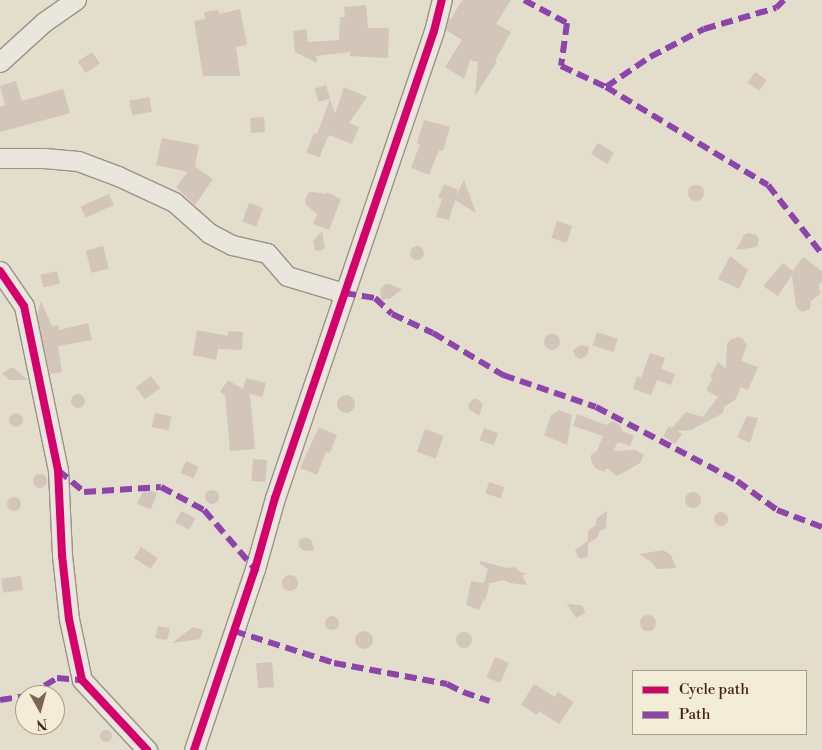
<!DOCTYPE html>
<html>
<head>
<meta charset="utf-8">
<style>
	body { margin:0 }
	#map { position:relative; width:822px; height:750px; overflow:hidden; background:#e3ddcc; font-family:"Libre Bodoni",serif }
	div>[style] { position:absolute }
	.building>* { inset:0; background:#d3c5b9; transform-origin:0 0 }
	.round { border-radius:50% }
	.roads { filter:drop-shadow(1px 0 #9a9286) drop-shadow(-1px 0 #9a9286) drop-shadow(0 1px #9a9286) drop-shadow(0 -1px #9a9286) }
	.minor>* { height:19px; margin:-9.5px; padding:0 9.5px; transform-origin:9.5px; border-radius:9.5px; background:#e9e6dd }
	.quiet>* { height:6px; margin-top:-3px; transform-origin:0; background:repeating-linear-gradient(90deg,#8e44ad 0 12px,transparent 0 18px) }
	.cycleway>* { height:8px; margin:-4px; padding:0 4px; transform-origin:4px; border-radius:4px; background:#d6006c }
	span { translate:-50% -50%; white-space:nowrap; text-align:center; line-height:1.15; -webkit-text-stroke:4px #f3ecd7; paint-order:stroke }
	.legend { position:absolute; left:632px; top:670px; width:175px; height:65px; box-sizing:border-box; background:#f3ecd7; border:1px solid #ad9c87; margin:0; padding:6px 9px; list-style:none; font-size:15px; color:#45240f }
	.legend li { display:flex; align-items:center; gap:10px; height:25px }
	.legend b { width:25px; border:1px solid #ad9c87 }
	.north { position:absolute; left:15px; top:685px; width:50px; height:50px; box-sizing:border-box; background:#f3ecd7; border:1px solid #ad9c87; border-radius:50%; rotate:173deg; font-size:14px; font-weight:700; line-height:20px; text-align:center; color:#45240f }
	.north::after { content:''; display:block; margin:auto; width:18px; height:22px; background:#7c6551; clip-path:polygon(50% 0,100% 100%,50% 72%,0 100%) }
</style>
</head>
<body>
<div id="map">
	<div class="building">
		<div style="clip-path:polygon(462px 0,511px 0,496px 24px,511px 32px,495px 61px,497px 62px,475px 96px,478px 62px,470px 60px,464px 79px,445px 67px,462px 40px,446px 30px,449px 18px,451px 19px)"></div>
		<div style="clip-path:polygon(366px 5px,368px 28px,389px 28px,388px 58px,350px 56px,350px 52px,316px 56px,317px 63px,295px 52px,293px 31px,306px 29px,308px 42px,339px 40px,340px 17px,345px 17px,344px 7px)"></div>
		<div style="clip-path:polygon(240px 9px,247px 45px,236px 47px,240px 76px,203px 76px,194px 21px,205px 19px,204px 12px,219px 10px,219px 14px)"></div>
		<div style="left:92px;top:52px;width:14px;height:17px;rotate:56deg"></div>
		<div style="left:755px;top:72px;width:14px;height:13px;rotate:34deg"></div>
		<div style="clip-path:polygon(16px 81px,22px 101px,63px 89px,70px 113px,0 132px,0 107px,5px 105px,0 86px)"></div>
		<div style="left:326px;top:85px;width:14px;height:12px;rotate:73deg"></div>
		<div style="clip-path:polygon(344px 87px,367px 97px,349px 123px,359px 127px,352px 144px,329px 135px,328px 138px,317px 134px,330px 99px,335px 114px)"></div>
		<div style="left:149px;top:97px;width:15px;height:20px;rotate:79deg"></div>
		<div style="left:264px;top:117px;width:15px;height:14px;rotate:86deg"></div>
		<div style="clip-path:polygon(424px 120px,450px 127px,443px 151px,439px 150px,429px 175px,411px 168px,420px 144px,417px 143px)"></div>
		<div style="left:314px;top:133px;width:14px;height:21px;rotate:21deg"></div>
		<div style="clip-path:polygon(162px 138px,199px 145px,195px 167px,213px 179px,195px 205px,176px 187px,188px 172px,156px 165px)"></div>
		<div style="left:598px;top:143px;width:19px;height:13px;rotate:32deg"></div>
		<div style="clip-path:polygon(464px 180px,476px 213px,455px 200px,449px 220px,436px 217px,442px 199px,438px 198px,444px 184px,458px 190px,455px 198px)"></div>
		<div class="round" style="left:688px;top:185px;width:16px;height:16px"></div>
		<div style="clip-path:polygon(312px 192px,326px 194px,327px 192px,341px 199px,329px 230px,313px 224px,317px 214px,306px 205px,305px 201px,308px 193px)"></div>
		<div style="left:109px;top:194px;width:12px;height:31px;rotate:66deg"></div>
		<div style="left:249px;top:203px;width:15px;height:20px;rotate:20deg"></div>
		<div style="left:557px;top:221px;width:16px;height:18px;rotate:18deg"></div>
		<div style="clip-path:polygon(322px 231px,325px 248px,319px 251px,315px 250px,313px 241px)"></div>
		<div style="clip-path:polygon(748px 233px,756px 235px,759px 239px,757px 247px,736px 250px,744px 235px)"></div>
		<div style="left:103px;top:246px;width:23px;height:18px;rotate:75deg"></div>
		<div class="round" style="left:410px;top:246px;width:14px;height:14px"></div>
		<div style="clip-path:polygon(730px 256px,748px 270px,739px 289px,718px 279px)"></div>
		<div style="clip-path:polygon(803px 257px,822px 271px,822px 282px,819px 285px,820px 294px,811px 301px,810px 309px,802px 312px,796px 307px,792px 275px,778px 296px,763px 286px,783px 263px,793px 271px)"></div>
		<div style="left:57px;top:271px;width:13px;height:17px;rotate:77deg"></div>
		<div style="clip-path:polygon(385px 284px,389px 284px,402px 289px,391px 298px,381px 300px,380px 290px)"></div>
		<div style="clip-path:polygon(41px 301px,52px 326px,58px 325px,59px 330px,88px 323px,92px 340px,58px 346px,62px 372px,50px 374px,37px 315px)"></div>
		<div style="clip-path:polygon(197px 330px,228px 336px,228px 331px,243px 332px,242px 350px,218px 349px,216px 360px,193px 355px)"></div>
		<div style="left:597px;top:332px;width:22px;height:14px;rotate:18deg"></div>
		<div class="round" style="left:544px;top:334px;width:16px;height:16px"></div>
		<div style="clip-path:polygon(738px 337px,742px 338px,747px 345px,741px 361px,758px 367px,748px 390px,741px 387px,735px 400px,724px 407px,723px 413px,691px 430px,677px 431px,682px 434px,675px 444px,663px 436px,669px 426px,672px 428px,686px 412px,703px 417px,718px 397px,706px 390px,713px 378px,710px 377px,718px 362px,726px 369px,727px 344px,730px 340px)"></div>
		<div style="clip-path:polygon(581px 345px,589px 347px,587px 355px,581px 359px,575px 356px,573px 350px)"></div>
		<div style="clip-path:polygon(650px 353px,665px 358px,661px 369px,675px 374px,671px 385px,657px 380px,651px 395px,633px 389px,637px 376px,641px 378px)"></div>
		<div style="clip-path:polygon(10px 368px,14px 368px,28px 380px,10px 380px,2px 374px)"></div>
		<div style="left:151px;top:376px;width:15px;height:19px;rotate:53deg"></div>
		<div style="clip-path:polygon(246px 378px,266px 383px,262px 397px,250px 394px,255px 449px,230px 451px,225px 395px,220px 392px,228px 380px,243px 389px)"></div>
		<div class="round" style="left:71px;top:394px;width:14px;height:14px"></div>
		<div class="round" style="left:337px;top:395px;width:18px;height:18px"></div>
		<div style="clip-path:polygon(473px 399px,477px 399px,483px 404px,479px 416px,469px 409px,468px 405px)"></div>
		<div style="clip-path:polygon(559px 410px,572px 415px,567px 445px,544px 435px,551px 415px)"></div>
		<div style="left:155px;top:413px;width:17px;height:14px;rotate:13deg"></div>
		<div class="round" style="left:9px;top:413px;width:14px;height:14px"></div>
		<div style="clip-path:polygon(577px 414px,606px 425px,613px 421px,620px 425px,622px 431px,634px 436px,630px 446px,618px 442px,613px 451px,635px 450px,644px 455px,640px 463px,617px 476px,608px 469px,605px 469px,605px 472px,595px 468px,591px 460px,591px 455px,597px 451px,603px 436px,573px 426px)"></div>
		<div style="clip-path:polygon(747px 416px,758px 418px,750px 443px,737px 437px)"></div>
		<div style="clip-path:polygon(319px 427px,337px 435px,330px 453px,326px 452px,317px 475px,300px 468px)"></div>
		<div style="left:484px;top:428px;width:15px;height:13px;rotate:20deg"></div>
		<div style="left:425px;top:429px;width:20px;height:24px;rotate:20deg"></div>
		<div style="left:253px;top:459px;width:14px;height:22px;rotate:4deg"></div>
		<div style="left:186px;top:461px;width:14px;height:13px;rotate:25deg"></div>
		<div class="round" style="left:33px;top:474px;width:14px;height:14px"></div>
		<div style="left:489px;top:482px;width:16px;height:12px;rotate:18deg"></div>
		<div style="clip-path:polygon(144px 489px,157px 493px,151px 509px,137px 504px)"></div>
		<div class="round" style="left:205px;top:490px;width:14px;height:14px"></div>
		<div class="round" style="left:685px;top:492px;width:16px;height:16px"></div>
		<div class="round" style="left:7px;top:497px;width:14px;height:14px"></div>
		<div style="left:181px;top:511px;width:16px;height:13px;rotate:27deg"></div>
		<div style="clip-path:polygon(607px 511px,606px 528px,600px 531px,597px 538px,588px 543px,588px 556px,581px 559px,578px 557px,575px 550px,588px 541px,588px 530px,595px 526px,597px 518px)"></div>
		<div class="round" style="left:714px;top:512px;width:14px;height:14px"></div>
		<div style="clip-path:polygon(306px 537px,312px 541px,314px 550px,305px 551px,299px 547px,299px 540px)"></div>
		<div style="left:141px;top:547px;width:20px;height:13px;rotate:33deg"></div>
		<div style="clip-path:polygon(663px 550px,671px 555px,676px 568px,657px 569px,652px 563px,640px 554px)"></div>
		<div style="clip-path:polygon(480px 561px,507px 568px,515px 567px,520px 572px,527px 574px,522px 575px,527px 585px,510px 583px,504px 580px,487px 584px,489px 584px,486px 599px,484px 599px,479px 610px,466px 605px,471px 581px,484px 583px,488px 569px,480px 564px)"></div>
		<div class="round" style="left:282px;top:575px;width:16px;height:16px"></div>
		<div style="left:21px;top:576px;width:14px;height:20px;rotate:82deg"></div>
		<div style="clip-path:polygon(567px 604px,580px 605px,583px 606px,585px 613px,576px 618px)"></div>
		<div class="round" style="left:640px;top:615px;width:16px;height:16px"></div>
		<div class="round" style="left:325px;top:616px;width:14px;height:14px"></div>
		<div style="clip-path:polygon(158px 626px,170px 628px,167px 640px,155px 638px)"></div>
		<div style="clip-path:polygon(193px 627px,203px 630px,200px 639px,172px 643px)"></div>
		<div class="round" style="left:355px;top:631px;width:18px;height:18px"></div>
		<div class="round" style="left:456px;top:632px;width:16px;height:16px"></div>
		<div style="left:495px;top:657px;width:15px;height:22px;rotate:23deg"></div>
		<div style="left:272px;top:662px;width:25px;height:16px;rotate:85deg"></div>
		<div style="clip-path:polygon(534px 684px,555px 697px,558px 692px,574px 702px,559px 724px,539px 711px,537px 715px,521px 705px)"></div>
		<div class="round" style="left:100px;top:730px;width:12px;height:12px"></div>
	</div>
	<div class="roads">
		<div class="minor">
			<div style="left:0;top:62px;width:59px;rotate:-42.3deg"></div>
			<div style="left:44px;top:22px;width:39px;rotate:-35deg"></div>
			<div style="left:0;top:158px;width:44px"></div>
			<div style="left:44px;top:158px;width:34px;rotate:5deg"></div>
			<div style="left:78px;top:161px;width:43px;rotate:20.6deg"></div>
			<div style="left:118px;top:176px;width:62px;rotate:24.9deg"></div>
			<div style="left:174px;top:202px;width:47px;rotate:41.5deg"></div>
			<div style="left:209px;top:233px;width:26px;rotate:28deg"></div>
			<div style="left:232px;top:245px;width:36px;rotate:13deg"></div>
			<div style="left:267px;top:253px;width:30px;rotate:49deg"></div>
			<div style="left:287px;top:276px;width:59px;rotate:16.6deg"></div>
			<div style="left:0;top:271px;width:42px;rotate:55.6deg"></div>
			<div style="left:24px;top:306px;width:167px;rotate:78.3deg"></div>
			<div style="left:58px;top:470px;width:85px;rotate:87.3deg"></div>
			<div style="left:62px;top:555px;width:64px;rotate:83.8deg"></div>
			<div style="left:69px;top:619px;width:62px;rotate:78deg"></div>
			<div style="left:82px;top:680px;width:96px;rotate:47.1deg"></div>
			<div style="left:194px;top:750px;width:191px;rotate:-71.4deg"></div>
			<div style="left:255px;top:569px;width:74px;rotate:-74.3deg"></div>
			<div style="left:275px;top:498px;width:493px;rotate:-71.2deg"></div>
			<div style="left:434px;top:31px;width:32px;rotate:-76deg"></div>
		</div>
	</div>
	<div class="quiet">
		<div style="left:524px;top:0;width:49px;rotate:28.1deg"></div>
		<div style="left:567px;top:23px;width:43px;rotate:97.9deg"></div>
		<div style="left:561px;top:66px;width:50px;rotate:25deg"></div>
		<div style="left:606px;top:87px;width:189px;rotate:31.2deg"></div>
		<div style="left:768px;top:185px;width:88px;rotate:52deg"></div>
		<div style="left:606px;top:87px;width:53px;rotate:-34.3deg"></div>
		<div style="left:650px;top:57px;width:61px;rotate:-27.4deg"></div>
		<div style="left:704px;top:29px;width:75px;rotate:-16.3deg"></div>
		<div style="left:776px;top:8px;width:11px;rotate:-45deg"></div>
		<div style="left:344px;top:293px;width:31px;rotate:9deg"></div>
		<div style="left:375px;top:298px;width:23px;rotate:43deg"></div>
		<div style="left:392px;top:314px;width:45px;rotate:24.9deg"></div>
		<div style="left:433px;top:333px;width:82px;rotate:31deg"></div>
		<div style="left:503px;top:375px;width:98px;rotate:19deg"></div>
		<div style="left:596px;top:407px;width:159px;rotate:27.7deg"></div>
		<div style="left:737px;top:481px;width:49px;rotate:35.9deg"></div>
		<div style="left:777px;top:510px;width:48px;rotate:20.7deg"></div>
		<div style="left:58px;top:470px;width:34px;rotate:40deg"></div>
		<div style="left:84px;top:492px;width:77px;rotate:-3.7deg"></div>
		<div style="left:161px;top:487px;width:49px;rotate:28.1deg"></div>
		<div style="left:204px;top:510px;width:78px;rotate:49.2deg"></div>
		<div style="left:234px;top:631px;width:105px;rotate:17.7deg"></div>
		<div style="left:334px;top:663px;width:115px;rotate:10.5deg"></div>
		<div style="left:447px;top:684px;width:18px;rotate:27deg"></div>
		<div style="left:463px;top:692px;width:28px;rotate:19deg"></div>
		<div style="left:29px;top:695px;width:33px;rotate:-31deg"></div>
		<div style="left:57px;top:678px;width:25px;rotate:5deg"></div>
		<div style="left:0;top:700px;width:25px;rotate:-9deg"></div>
	</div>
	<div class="cycleway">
		<div style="left:0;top:271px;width:42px;rotate:55.6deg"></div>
		<div style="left:24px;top:306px;width:167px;rotate:78.3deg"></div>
		<div style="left:58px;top:470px;width:85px;rotate:87.3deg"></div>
		<div style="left:62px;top:555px;width:64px;rotate:83.8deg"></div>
		<div style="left:69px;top:619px;width:62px;rotate:78deg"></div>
		<div style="left:82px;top:680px;width:96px;rotate:47.1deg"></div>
		<div style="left:194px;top:750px;width:191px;rotate:-71.4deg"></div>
		<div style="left:255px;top:569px;width:74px;rotate:-74.3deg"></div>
		<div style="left:275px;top:498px;width:493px;rotate:-71.2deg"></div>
		<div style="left:434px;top:31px;width:32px;rotate:-76deg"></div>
	</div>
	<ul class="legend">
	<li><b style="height:6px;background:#d6006c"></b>Cycle path</li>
	<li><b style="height:6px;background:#8e44ad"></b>Path</li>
	</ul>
	<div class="north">N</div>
</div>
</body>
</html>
